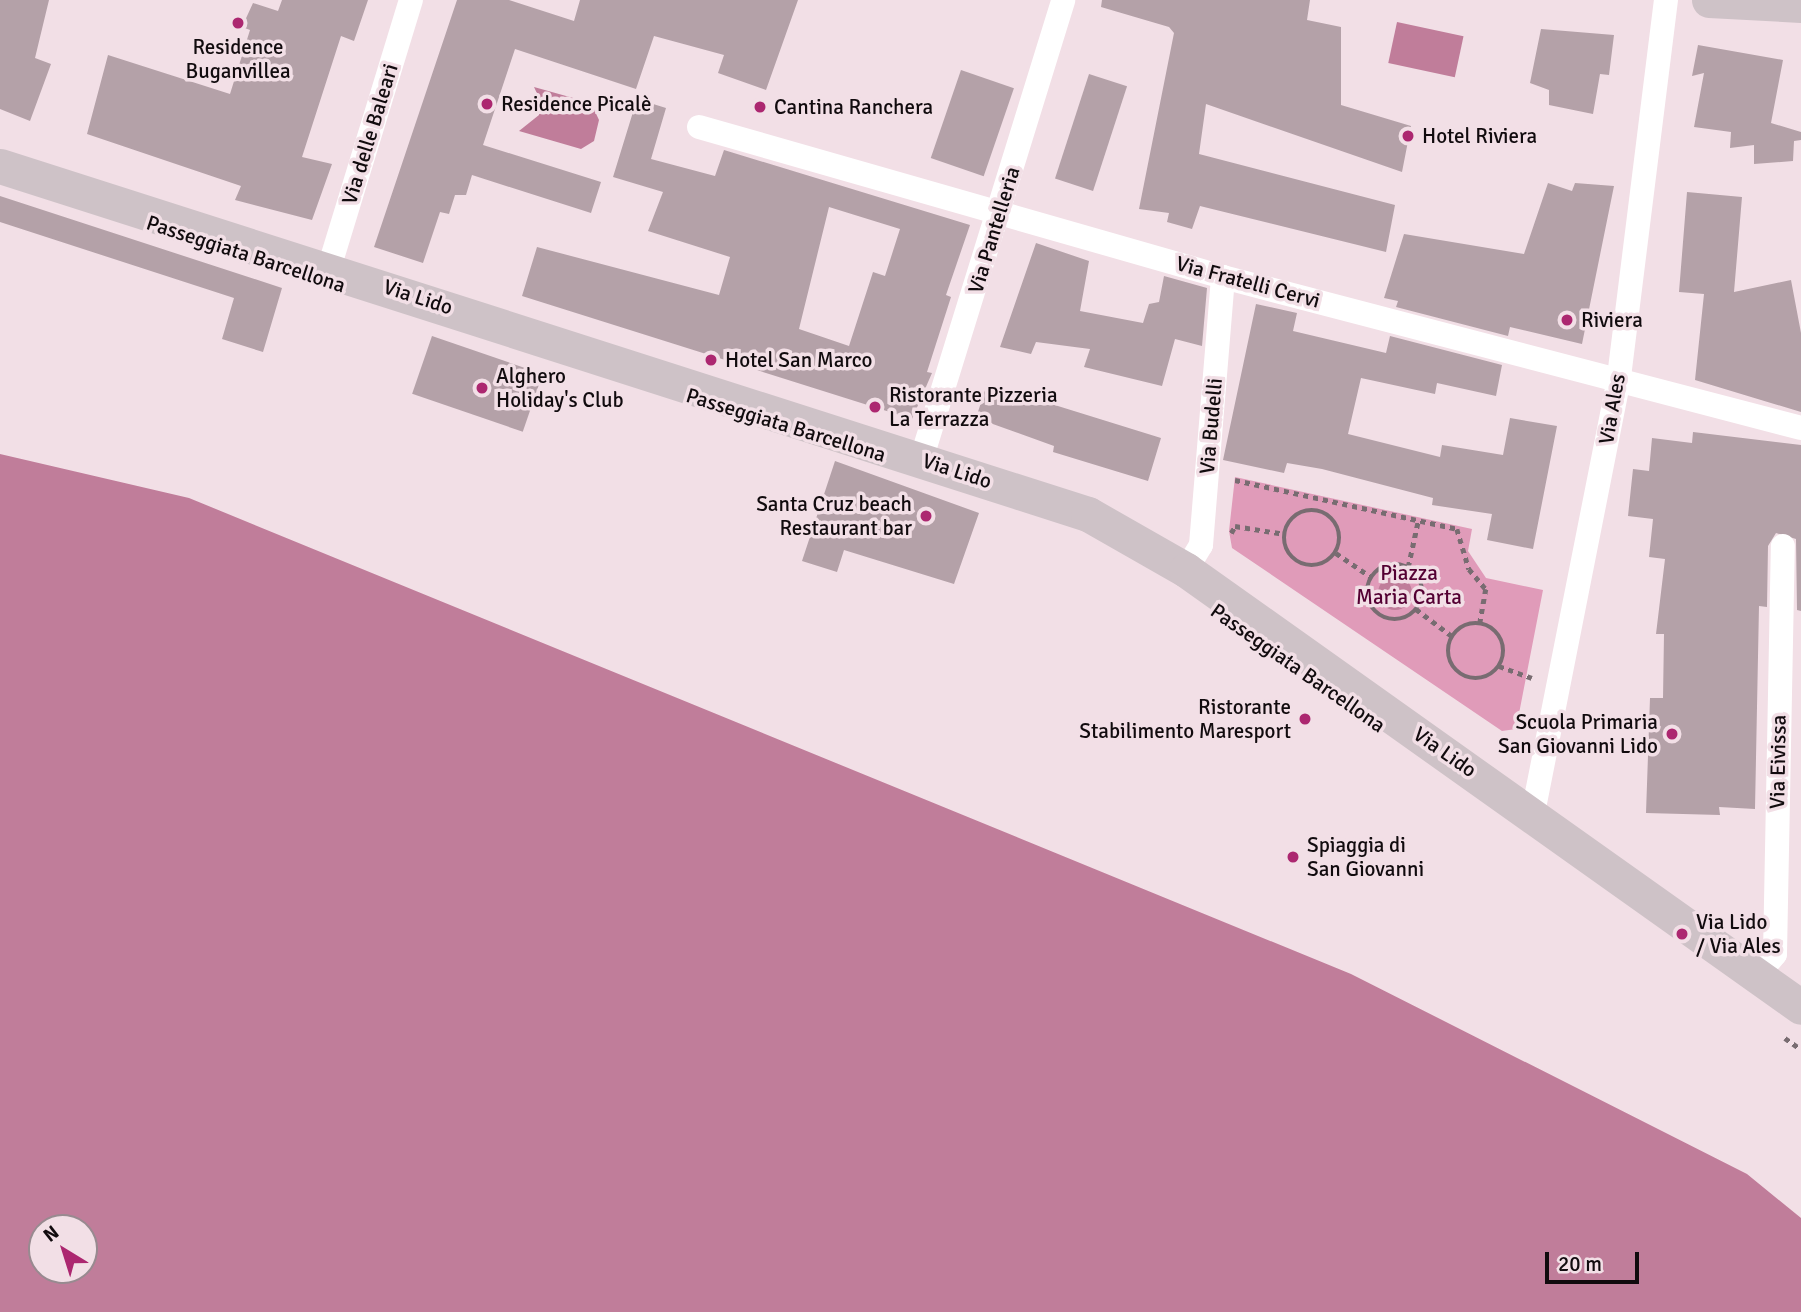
<!DOCTYPE html>
<html>
<head>
<meta charset="utf-8">
<style>
	body { margin:0 }
	#map { position:relative; width:1801px; height:1312px; overflow:hidden; background:#f2dfe6; font-family:Signika,sans-serif }
	div>[style] { position:absolute }
	.green>* { inset:0; background:#e09bb9 }
	.water>* { inset:0; background:#c07d9a; transform-origin:0 0 }
	.round { border-radius:50% }
	.building>* { inset:0; background:#b4a1a8; transform-origin:0 0 }
	.path>* { height:4.5px; margin-top:-2.25px; transform-origin:0; background:repeating-linear-gradient(90deg,#786c71 0 5px,transparent 0 10px) }
	.path>.ring { margin:-2.25px; padding:0; box-sizing:content-box; background:none; border:4.5px solid #786c71; border-radius:50% }
	.street>* { height:24px; margin:-12px; padding:0 12px; transform-origin:12px; border-radius:12px; background:#fff }
	.secondary>* { height:35px; margin:-17.5px; padding:0 17.5px; transform-origin:17.5px; border-radius:17.5px; background:#cec2c7 }
	.dots>* { width:19px; height:19px; translate:-50% -50%; box-sizing:border-box; border:4px solid #f2dfe6; border-radius:50% }
	span { translate:-50% -50%; white-space:nowrap; text-align:center; line-height:1.15; -webkit-text-stroke:7px #f2dfe6; paint-order:stroke }
	.poi-label { font-size:21px; color:#110b0e }
	.left { translate:0 -50%; text-align:left }
	.right { translate:-100% -50%; text-align:right }
	.street-label { font-size:21px; color:#110b0e }
	.park-label { font-size:21px; color:#540033 }
	.north { position:absolute; left:28px; top:1214px; width:70px; height:70px; box-sizing:border-box; background:#f2dfe6; border:2px solid #988a90; border-radius:50%; rotate:322deg; font-size:19px; font-weight:700; line-height:28px; text-align:center; color:#110b0e }
	.north::after { content:''; display:block; margin:auto; width:24px; height:32px; background:#ac2770; clip-path:polygon(50% 0,100% 100%,50% 72%,0 100%) }
	.scale { position:absolute; left:1545px; top:1252px; width:94px; height:32px; box-sizing:border-box; border:4px solid #110b0e; border-top:0; padding-left:9px; font-size:21px; line-height:24px; white-space:nowrap; color:#110b0e; -webkit-text-stroke:5px #f2dfe6; paint-order:stroke }
</style>
</head>
<body>
<div id="map">
	<div class="green">
		<div style="clip-path:polygon(1235px 477px,1472px 529px,1468px 551px,1486px 578px,1543px 590px,1516px 729px,1502px 731px,1232px 548px,1229px 531px)"></div>
	</div>
	<div class="water">
		<div style="left:1397px;top:22px;width:68px;height:42px;rotate:12deg"></div>
		<div style="clip-path:polygon(534px 87px,591px 103px,599px 120px,594px 141px,581px 149px,519px 131px,539px 115px,541px 102px)"></div>
		<div style="clip-path:polygon(evenodd,0 454px,189px 498px,1351px 974px,1747px 1174px,1801px 1218px,1801px 1312px,0 1312px,0 454px,42px 1228px,84px 1228px,84px 1270px,42px 1270px,42px 1228px)"></div>
		<div class="round" style="left:1378px;top:576px;width:34px;height:34px"></div>
	</div>
	<div class="building">
		<div style="clip-path:polygon(0 0,49px 0,35px 58px,51px 64px,30px 121px,0 109px)"></div>
		<div style="clip-path:polygon(282px 0,368px 0,354px 41px,341px 36px,302px 157px,332px 164px,312px 220px,235px 200px,241px 186px,87px 134px,108px 55px,230px 94px,250px 30px,242px 27px,253px 3px,278px 11px)"></div>
		<div style="clip-path:polygon(457px 0,509px 0,574px 21px,580px 0,798px 0,766px 90px,718px 73px,724px 55px,654px 36px,636px 89px,515px 49px,483px 145px,601px 182px,591px 213px,472px 175px,466px 195px,455px 195px,449px 214px,440px 212px,423px 263px,374px 247px)"></div>
		<div style="clip-path:polygon(1102px 0,1310px 0,1307px 20px,1341px 27px,1341px 105px,1411px 126px,1402px 172px,1206px 104px,1199px 154px,1395px 205px,1386px 252px,1200px 206px,1192px 229px,1167px 222px,1169px 213px,1139px 209px,1174px 33px,1169px 27px,1101px 7px)"></div>
		<div style="clip-path:polygon(1541px 29px,1614px 35px,1609px 75px,1600px 74px,1593px 114px,1549px 105px,1549px 90px,1530px 83px)"></div>
		<div style="clip-path:polygon(1698px 45px,1783px 60px,1771px 123px,1801px 132px,1801px 140px,1794px 141px,1793px 161px,1754px 164px,1754px 145px,1730px 148px,1731px 132px,1694px 127px,1704px 73px,1692px 76px)"></div>
		<div style="left:961px;top:70px;width:56px;height:93px;rotate:19deg"></div>
		<div style="left:1089px;top:74px;width:40px;height:110px;rotate:18deg"></div>
		<div style="clip-path:polygon(evenodd,637px 99px,666px 108px,651px 159px,715px 176px,724px 150px,970px 225px,946px 295px,951px 297px,927px 372px,932px 373px,912px 419px,522px 296px,537px 247px,719px 295px,730px 257px,648px 231px,663px 192px,613px 177px,637px 99px,829px 207px,900px 229px,885px 276px,873px 272px,849px 346px,799px 329px,829px 207px)"></div>
		<div style="clip-path:polygon(1548px 183px,1572px 191px,1575px 183px,1614px 186px,1582px 344px,1510px 327px,1508px 336px,1396px 307px,1398px 301px,1384px 298px,1404px 234px,1524px 254px)"></div>
		<div style="clip-path:polygon(1687px 192px,1742px 197px,1734px 292px,1791px 280px,1801px 333px,1801px 412px,1695px 380px,1704px 294px,1679px 292px)"></div>
		<div style="clip-path:polygon(0 196px,282px 288px,263px 352px,222px 339px,234px 298px,0 222px)"></div>
		<div style="clip-path:polygon(1036px 243px,1089px 261px,1080px 311px,1143px 323px,1149px 304px,1159px 302px,1164px 276px,1207px 288px,1202px 346px,1175px 339px,1162px 386px,1084px 367px,1090px 349px,1036px 342px,1031px 354px,1000px 347px)"></div>
		<div style="clip-path:polygon(1256px 304px,1297px 313px,1293px 331px,1386px 353px,1390px 336px,1502px 365px,1496px 396px,1437px 383px,1435px 394px,1361px 378px,1348px 434px,1440px 457px,1442px 445px,1503px 455px,1510px 418px,1557px 426px,1533px 549px,1487px 540px,1492px 514px,1432px 505px,1433px 498px,1322px 469px,1287px 463px,1284px 473px,1223px 460px)"></div>
		<div style="left:432px;top:336px;width:117px;height:61px;rotate:19deg"></div>
		<div style="clip-path:polygon(987px 384px,1161px 438px,1148px 481px,1053px 452px,1054px 446px,976px 418px)"></div>
		<div style="clip-path:polygon(1693px 432px,1801px 445px,1801px 611px,1797px 610px,1796px 539px,1776px 533px,1768px 546px,1767px 607px,1759px 606px,1755px 809px,1719px 807px,1720px 815px,1646px 813px,1650px 698px,1663px 698px,1664px 634px,1656px 634px,1665px 559px,1649px 557px,1653px 519px,1628px 516px,1633px 469px,1649px 471px,1652px 438px,1692px 443px)"></div>
		<div style="clip-path:polygon(835px 461px,979px 513px,954px 584px,844px 550px,837px 572px,802px 561px)"></div>
	</div>
	<div class="path">
		<div style="left:1235px;top:480px;width:227px;rotate:12.4deg"></div>
		<div style="left:1457px;top:529px;width:42px;rotate:73.3deg"></div>
		<div style="left:1469px;top:569px;width:26px;rotate:50deg"></div>
		<div style="left:1486px;top:589px;width:35px;rotate:100deg"></div>
		<div class="ring" style="left:1284px;top:510px;width:51.5px;height:51.5px"></div>
		<div style="left:1231px;top:533px;width:8px;rotate:-60deg"></div>
		<div style="left:1235px;top:526px;width:51px;rotate:9.1deg"></div>
		<div style="left:1336px;top:553px;width:42px;rotate:34.4deg"></div>
		<div class="ring" style="left:1367px;top:564px;width:51.5px;height:51.5px"></div>
		<div style="left:1408px;top:567px;width:47px;rotate:-77.7deg"></div>
		<div style="left:1416px;top:609px;width:45px;rotate:36.9deg"></div>
		<div class="ring" style="left:1448px;top:623px;width:51.5px;height:51.5px"></div>
		<div style="left:1499px;top:666px;width:35px;rotate:20deg"></div>
		<div style="left:1785px;top:1038px;width:19px;rotate:35deg"></div>
	</div>
	<div class="street">
		<div style="left:699px;top:127px;width:545px;rotate:15.97deg"></div>
		<div style="left:1223px;top:277px;width:597px;rotate:14.64deg"></div>
		<div style="left:329px;top:268px;width:280px;rotate:-73deg"></div>
		<div style="left:921px;top:460px;width:481px;rotate:-72.8deg"></div>
		<div style="left:1186px;top:570px;width:29px;rotate:-59deg"></div>
		<div style="left:1201px;top:545px;width:269px;rotate:-85.3deg"></div>
		<div style="left:1533px;top:813px;width:444px;rotate:-78.8deg"></div>
		<div style="left:1619px;top:377px;width:380px;rotate:-82.9deg"></div>
		<div style="left:1760px;top:972px;width:23px;rotate:-50deg"></div>
		<div style="left:1775px;top:954px;width:408px;rotate:-88.9deg"></div>
	</div>
	<div class="secondary">
		<div style="left:1709px;top:0;width:92px;rotate:3.1deg"></div>
		<div style="left:0;top:166px;width:1142px;rotate:17.74deg"></div>
		<div style="left:1088px;top:514px;width:113px;rotate:29.7deg"></div>
		<div style="left:1186px;top:570px;width:754px;rotate:35.4deg"></div>
	</div>
	<div class="dots">
		<div style="left:238px;top:23px;background:#ac2770"></div>
		<div style="left:487px;top:104px;background:#ac2770"></div>
		<div style="left:760px;top:107px;background:#ac2770"></div>
		<div style="left:1408px;top:136px;background:#ac2770"></div>
		<div style="left:1567px;top:320px;background:#ac2770"></div>
		<div style="left:711px;top:360px;background:#ac2770"></div>
		<div style="left:482px;top:388px;background:#ac2770"></div>
		<div style="left:875px;top:407px;background:#ac2770"></div>
		<div style="left:926px;top:516px;background:#ac2770"></div>
		<div style="left:1305px;top:719px;background:#ac2770"></div>
		<div style="left:1672px;top:734px;background:#ac2770"></div>
		<div style="left:1293px;top:857px;background:#ac2770"></div>
		<div style="left:1682px;top:934px;background:#ac2770"></div>
	</div>
	<div class="poi-label">
		<span style="left:238px;top:59px">Residence<br>Buganvillea</span>
		<span class="left" style="left:501px;top:104px">Residence Picalè</span>
		<span class="left" style="left:774px;top:107px">Cantina Ranchera</span>
		<span class="left" style="left:1422px;top:136px">Hotel Riviera</span>
		<span class="left" style="left:1581px;top:320px">Riviera</span>
		<span class="left" style="left:725px;top:360px">Hotel San Marco</span>
		<span class="left" style="left:496px;top:388px">Alghero<br>Holiday's Club</span>
		<span class="left" style="left:889px;top:407px">Ristorante Pizzeria<br>La Terrazza</span>
		<span class="right" style="left:912px;top:516px">Santa Cruz beach<br>Restaurant bar</span>
		<span class="right" style="left:1291px;top:719px">Ristorante<br>Stabilimento Maresport</span>
		<span class="right" style="left:1658px;top:734px">Scuola Primaria<br>San Giovanni Lido</span>
		<span class="left" style="left:1307px;top:857px">Spiaggia di<br>San Giovanni</span>
		<span class="left" style="left:1696px;top:934px">Via Lido<br>/ Via Ales</span>
	</div>
	<div class="street-label">
		<span style="left:370px;top:134px;rotate:-73deg">Via delle Baleari</span>
		<span style="left:994px;top:230px;rotate:-73deg">Via Pantelleria</span>
		<span style="left:246px;top:254px;rotate:18deg">Passeggiata Barcellona</span>
		<span style="left:1248px;top:282px;rotate:15deg">Via Fratelli Cervi</span>
		<span style="left:418px;top:297px;rotate:18deg">Via Lido</span>
		<span style="left:1612px;top:409px;rotate:-80deg">Via Ales</span>
		<span style="left:786px;top:425px;rotate:17deg">Passeggiata Barcellona</span>
		<span style="left:1211px;top:426px;rotate:-85deg">Via Budelli</span>
		<span style="left:957px;top:471px;rotate:18deg">Via Lido</span>
		<span style="left:1298px;top:668px;rotate:35deg">Passeggiata Barcellona</span>
		<span style="left:1445px;top:752px;rotate:35deg">Via Lido</span>
		<span style="left:1778px;top:762px;rotate:-89deg">Via Eivissa</span>
	</div>
	<div class="park-label">
		<span style="left:1409px;top:585px">Piazza<br>Maria Carta</span>
	</div>
	<div class="north">N</div>
	<div class="scale">20 m</div>
</div>
</body>
</html>
